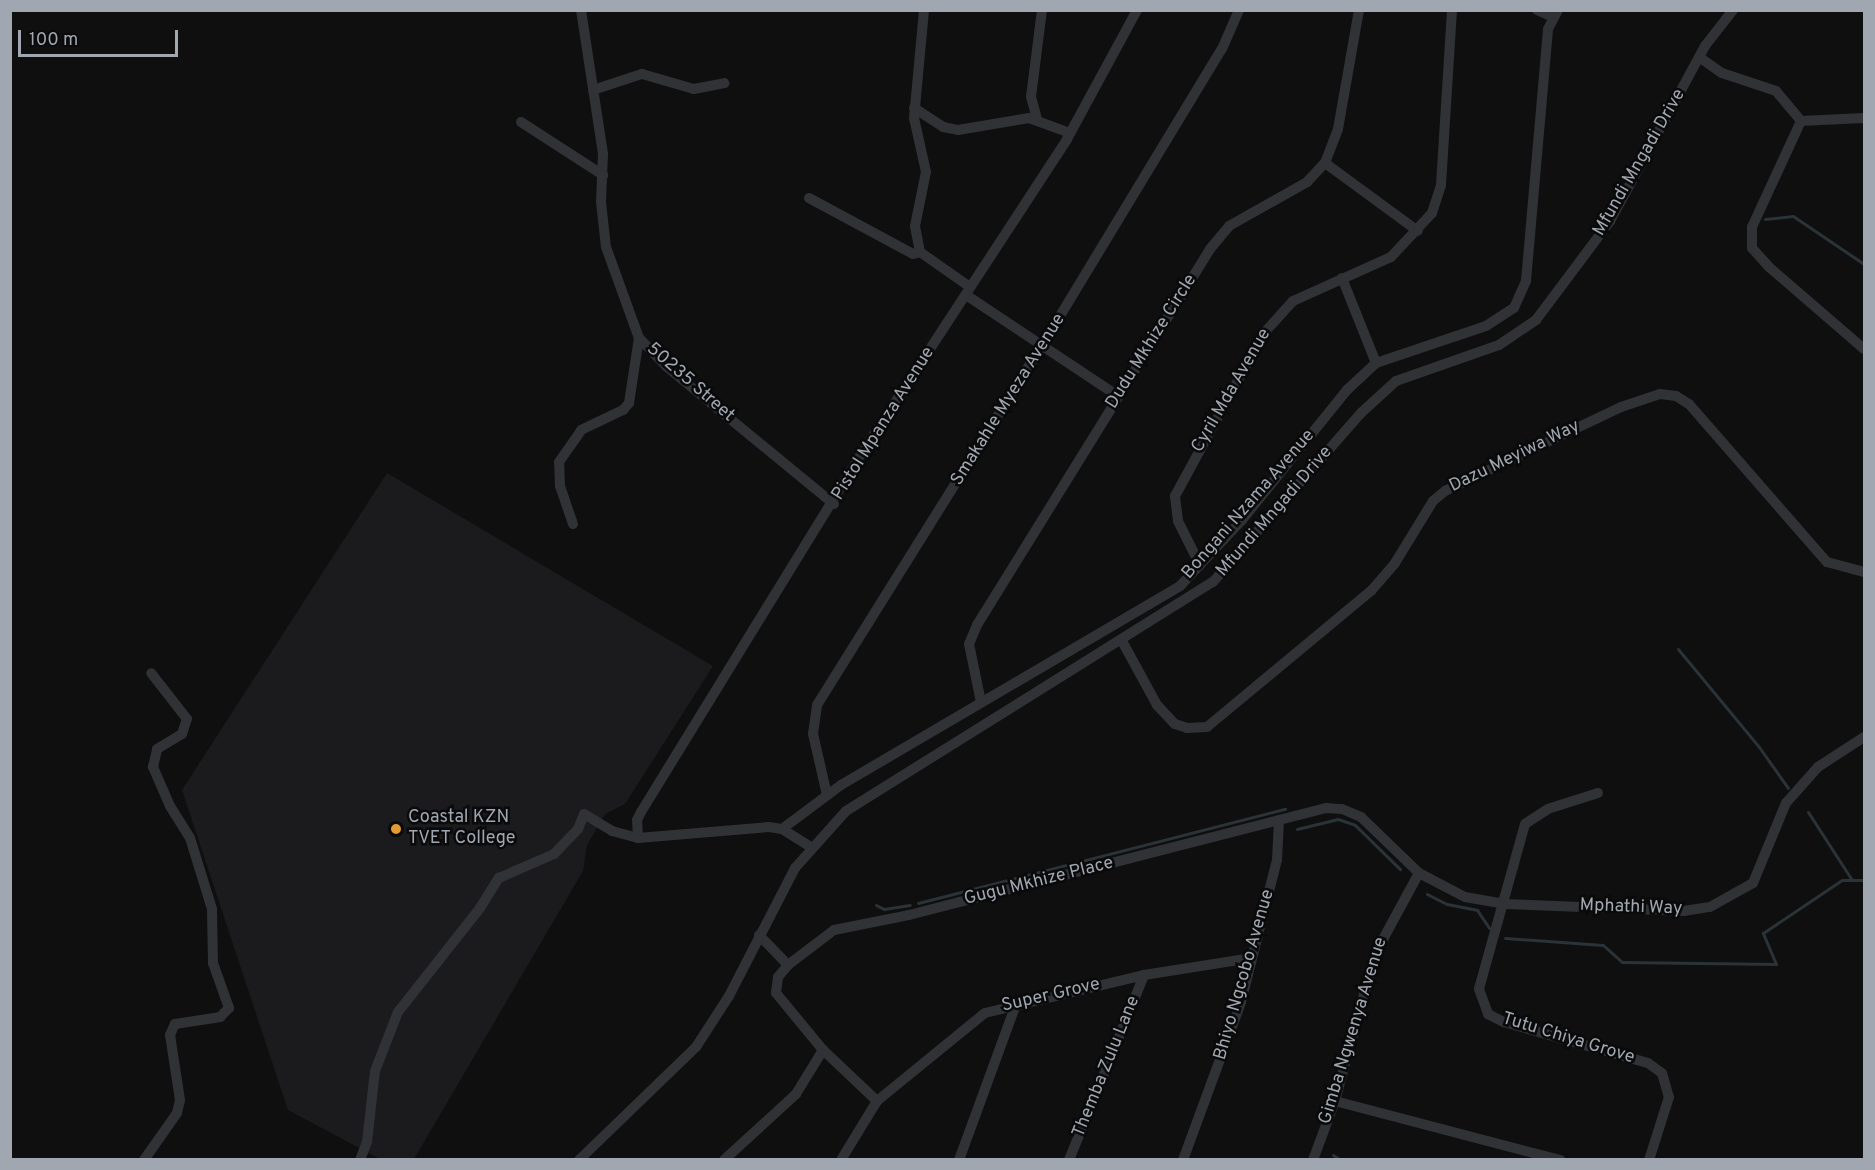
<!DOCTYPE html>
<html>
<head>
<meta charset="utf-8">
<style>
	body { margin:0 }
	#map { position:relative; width:1875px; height:1170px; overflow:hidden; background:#0f0f10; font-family:Overpass,sans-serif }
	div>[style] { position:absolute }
	.built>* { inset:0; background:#1b1b1d }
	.stream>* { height:3px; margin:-1.5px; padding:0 1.5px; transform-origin:1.5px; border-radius:1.5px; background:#2a3338 }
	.minor>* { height:10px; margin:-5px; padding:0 5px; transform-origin:5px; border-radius:5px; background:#313235 }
	.dots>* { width:16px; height:16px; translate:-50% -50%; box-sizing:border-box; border:3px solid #0a0a0b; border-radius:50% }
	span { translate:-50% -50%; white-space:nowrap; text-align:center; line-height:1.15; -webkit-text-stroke:5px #0a0a0b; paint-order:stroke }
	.street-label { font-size:18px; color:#a1a7b1 }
	.poi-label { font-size:18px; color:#a1a7b1 }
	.left { translate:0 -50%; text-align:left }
	.frame { position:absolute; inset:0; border:12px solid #a1a7b1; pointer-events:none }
	.scale { position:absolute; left:18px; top:30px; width:160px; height:27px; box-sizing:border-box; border:3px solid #a1a7b1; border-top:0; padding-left:8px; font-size:18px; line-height:21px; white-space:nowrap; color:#a1a7b1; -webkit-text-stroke:4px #0a0a0b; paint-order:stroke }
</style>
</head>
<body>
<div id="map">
	<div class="built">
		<div style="clip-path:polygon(387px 473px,713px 666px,625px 804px,605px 814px,587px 845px,583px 871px,414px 1159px,380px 1159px,288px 1110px,182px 790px)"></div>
	</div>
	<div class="stream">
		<div style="left:1765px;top:219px;width:28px;rotate:-6deg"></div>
		<div style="left:1793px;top:216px;width:86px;rotate:34.1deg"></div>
		<div style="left:1678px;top:649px;width:127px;rotate:50.4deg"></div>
		<div style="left:1759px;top:747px;width:50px;rotate:54.7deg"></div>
		<div style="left:1808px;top:812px;width:81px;rotate:57.1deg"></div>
		<div style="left:1297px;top:829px;width:42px;rotate:-13.7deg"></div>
		<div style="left:1338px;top:819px;width:18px;rotate:19deg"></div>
		<div style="left:1355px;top:825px;width:63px;rotate:44.4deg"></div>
		<div style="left:1427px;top:894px;width:22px;rotate:27deg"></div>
		<div style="left:1447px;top:904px;width:31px;rotate:11deg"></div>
		<div style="left:1477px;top:910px;width:22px;rotate:56deg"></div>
		<div style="left:918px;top:903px;width:379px;rotate:-14.4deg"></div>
		<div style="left:876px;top:905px;width:9px;rotate:27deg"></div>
		<div style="left:884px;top:909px;width:26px;rotate:-9deg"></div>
		<div style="left:1505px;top:938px;width:98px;rotate:4.1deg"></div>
		<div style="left:1603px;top:945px;width:25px;rotate:42deg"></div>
		<div style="left:1622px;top:962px;width:154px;rotate:0.7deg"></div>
		<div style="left:1776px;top:964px;width:34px;rotate:-113deg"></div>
		<div style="left:1763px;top:933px;width:95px;rotate:-33.9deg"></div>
		<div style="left:1842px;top:880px;width:22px"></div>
		<div style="left:1333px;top:1155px;width:9px;rotate:32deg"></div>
	</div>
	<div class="minor">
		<div style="left:581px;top:10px;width:146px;rotate:81.3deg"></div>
		<div style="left:603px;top:154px;width:48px;rotate:92.4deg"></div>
		<div style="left:601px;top:202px;width:45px;rotate:83.7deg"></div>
		<div style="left:606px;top:247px;width:97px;rotate:70.1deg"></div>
		<div style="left:639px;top:338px;width:40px;rotate:46deg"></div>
		<div style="left:667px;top:367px;width:216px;rotate:39.4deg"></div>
		<div style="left:1537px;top:10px;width:17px;rotate:24deg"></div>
		<div style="left:1699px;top:57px;width:28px;rotate:35deg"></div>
		<div style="left:1722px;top:73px;width:57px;rotate:18.4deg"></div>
		<div style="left:1776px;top:91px;width:39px;rotate:50deg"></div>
		<div style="left:593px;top:90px;width:52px;rotate:-18.1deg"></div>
		<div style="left:642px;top:74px;width:54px;rotate:16.1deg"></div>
		<div style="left:694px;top:89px;width:31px;rotate:-11deg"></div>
		<div style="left:914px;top:108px;width:35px;rotate:33deg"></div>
		<div style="left:943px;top:127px;width:15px;rotate:11deg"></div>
		<div style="left:958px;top:130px;width:72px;rotate:-9.6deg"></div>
		<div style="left:1029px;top:118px;width:44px;rotate:20.1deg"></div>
		<div style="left:1037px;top:119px;width:23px;rotate:-105deg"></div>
		<div style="left:1031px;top:97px;width:88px;rotate:-82.8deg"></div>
		<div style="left:1801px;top:121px;width:117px;rotate:114.8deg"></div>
		<div style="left:1752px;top:227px;width:21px;rotate:90deg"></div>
		<div style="left:1752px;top:248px;width:25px;rotate:48deg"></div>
		<div style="left:1769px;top:267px;width:125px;rotate:40.8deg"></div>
		<div style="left:1801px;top:121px;width:63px;rotate:-2.7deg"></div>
		<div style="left:521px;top:122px;width:98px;rotate:32.9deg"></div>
		<div style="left:1325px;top:163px;width:115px;rotate:36.2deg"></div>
		<div style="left:809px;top:198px;width:118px;rotate:28.3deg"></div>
		<div style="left:913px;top:254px;width:7px;rotate:-16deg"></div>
		<div style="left:920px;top:252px;width:61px;rotate:35deg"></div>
		<div style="left:920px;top:252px;width:26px;rotate:-101deg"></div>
		<div style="left:915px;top:226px;width:55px;rotate:-78.5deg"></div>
		<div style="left:926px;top:172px;width:55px;rotate:-102.5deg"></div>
		<div style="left:914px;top:118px;width:108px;rotate:-84.7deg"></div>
		<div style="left:1342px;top:278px;width:92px;rotate:68.2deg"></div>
		<div style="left:966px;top:295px;width:182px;rotate:33.6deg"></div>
		<div style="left:573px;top:524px;width:40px;rotate:-108.9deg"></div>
		<div style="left:560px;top:486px;width:24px;rotate:-92deg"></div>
		<div style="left:559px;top:462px;width:39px;rotate:-55deg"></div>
		<div style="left:581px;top:430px;width:47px;rotate:-25.5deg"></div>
		<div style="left:623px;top:410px;width:9px;rotate:-49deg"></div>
		<div style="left:629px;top:403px;width:66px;rotate:-81.3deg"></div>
		<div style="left:1200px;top:565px;width:49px;rotate:-116.6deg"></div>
		<div style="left:1178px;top:521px;width:25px;rotate:-97deg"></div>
		<div style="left:1175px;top:496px;width:186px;rotate:-61.4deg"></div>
		<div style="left:1264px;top:333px;width:43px;rotate:-47.8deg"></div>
		<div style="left:1293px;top:301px;width:107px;rotate:-24.2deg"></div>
		<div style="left:1391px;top:257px;width:60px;rotate:-47deg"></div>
		<div style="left:1432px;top:213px;width:29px;rotate:-72deg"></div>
		<div style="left:1441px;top:185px;width:175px;rotate:-86.4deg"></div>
		<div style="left:1122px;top:641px;width:73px;rotate:61.3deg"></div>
		<div style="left:1157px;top:705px;width:26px;rotate:47deg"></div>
		<div style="left:1175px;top:724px;width:13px;rotate:18deg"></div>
		<div style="left:1187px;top:728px;width:20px;rotate:-3deg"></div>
		<div style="left:1207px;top:727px;width:213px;rotate:-39.7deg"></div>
		<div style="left:1371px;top:591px;width:37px;rotate:-49deg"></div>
		<div style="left:1395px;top:563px;width:73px;rotate:-58.5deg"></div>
		<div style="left:1433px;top:501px;width:16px;rotate:-40deg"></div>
		<div style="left:1445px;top:491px;width:195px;rotate:-25.5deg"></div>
		<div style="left:1621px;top:407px;width:41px;rotate:-18.4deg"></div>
		<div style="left:1660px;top:394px;width:16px;rotate:7deg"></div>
		<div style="left:1676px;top:396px;width:15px;rotate:32deg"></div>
		<div style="left:1689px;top:404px;width:210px;rotate:48.9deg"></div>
		<div style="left:1827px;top:562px;width:38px;rotate:15deg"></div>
		<div style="left:981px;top:702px;width:59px;rotate:-101.7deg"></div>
		<div style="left:969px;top:644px;width:21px;rotate:-67deg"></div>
		<div style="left:977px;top:625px;width:442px;rotate:-58.2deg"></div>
		<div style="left:1210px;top:249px;width:30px;rotate:-50deg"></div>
		<div style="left:1229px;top:226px;width:90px;rotate:-29.4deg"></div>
		<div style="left:1307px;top:182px;width:26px;rotate:-47deg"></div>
		<div style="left:1325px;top:163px;width:36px;rotate:-69deg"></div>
		<div style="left:1338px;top:129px;width:121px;rotate:-80deg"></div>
		<div style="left:1598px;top:793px;width:52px;rotate:162.3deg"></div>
		<div style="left:1548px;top:809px;width:27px;rotate:147deg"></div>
		<div style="left:1525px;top:824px;width:171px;rotate:105.6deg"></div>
		<div style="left:1479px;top:989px;width:27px;rotate:70deg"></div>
		<div style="left:1488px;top:1014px;width:18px;rotate:27deg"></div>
		<div style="left:1504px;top:1022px;width:150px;rotate:15.9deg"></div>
		<div style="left:1648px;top:1063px;width:17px;rotate:36deg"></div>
		<div style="left:1662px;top:1073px;width:25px;rotate:74deg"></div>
		<div style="left:1669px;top:1097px;width:66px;rotate:107.6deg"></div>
		<div style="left:827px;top:795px;width:63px;rotate:-102.9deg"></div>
		<div style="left:813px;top:734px;width:29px;rotate:-82deg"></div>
		<div style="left:817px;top:705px;width:426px;rotate:-58deg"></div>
		<div style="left:1043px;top:344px;width:345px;rotate:-58.8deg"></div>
		<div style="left:1222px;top:49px;width:43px;rotate:-66.4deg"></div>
		<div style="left:782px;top:829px;width:74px;rotate:-36.7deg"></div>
		<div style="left:841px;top:785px;width:393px;rotate:-30.4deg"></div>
		<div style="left:1180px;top:586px;width:91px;rotate:-46.8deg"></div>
		<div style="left:1242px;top:520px;width:167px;rotate:-51.1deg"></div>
		<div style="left:1347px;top:390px;width:40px;rotate:-43deg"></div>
		<div style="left:1376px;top:363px;width:116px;rotate:-18.6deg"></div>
		<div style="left:1486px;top:326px;width:33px;rotate:-33deg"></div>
		<div style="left:1514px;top:308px;width:30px;rotate:-66deg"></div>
		<div style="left:1526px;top:281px;width:253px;rotate:-85deg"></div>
		<div style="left:1548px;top:29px;width:21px;rotate:-62deg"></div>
		<div style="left:638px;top:838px;width:18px;rotate:-93deg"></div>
		<div style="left:637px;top:820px;width:9px;rotate:-63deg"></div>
		<div style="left:641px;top:812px;width:411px;rotate:-58.4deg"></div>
		<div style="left:856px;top:462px;width:386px;rotate:-56.8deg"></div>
		<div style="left:1067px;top:139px;width:147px;rotate:-61.5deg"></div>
		<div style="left:759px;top:935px;width:42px;rotate:46deg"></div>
		<div style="left:877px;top:1101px;width:74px;rotate:-136.6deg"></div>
		<div style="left:823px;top:1050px;width:74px;rotate:-129.5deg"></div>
		<div style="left:776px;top:993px;width:16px;rotate:-83deg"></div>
		<div style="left:778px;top:977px;width:16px;rotate:-50deg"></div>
		<div style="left:788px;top:965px;width:58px;rotate:-37.3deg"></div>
		<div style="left:834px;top:930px;width:76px;rotate:-11.3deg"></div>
		<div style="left:909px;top:915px;width:431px;rotate:-14.4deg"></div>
		<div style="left:1326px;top:808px;width:16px;rotate:4deg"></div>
		<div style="left:1342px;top:809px;width:21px;rotate:23deg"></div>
		<div style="left:1361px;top:817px;width:81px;rotate:44deg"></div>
		<div style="left:1419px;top:873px;width:52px;rotate:27.6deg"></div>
		<div style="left:1465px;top:897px;width:40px;rotate:10deg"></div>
		<div style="left:1504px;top:904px;width:180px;rotate:2.2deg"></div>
		<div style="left:1684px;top:911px;width:26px;rotate:-9deg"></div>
		<div style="left:1710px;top:907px;width:49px;rotate:-29.2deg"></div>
		<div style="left:1753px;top:883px;width:87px;rotate:-67.6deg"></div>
		<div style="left:1786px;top:803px;width:48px;rotate:-48.4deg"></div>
		<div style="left:1818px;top:767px;width:55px;rotate:-33.1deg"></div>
		<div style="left:1335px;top:1101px;width:233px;rotate:14.7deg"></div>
		<div style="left:144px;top:1160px;width:57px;rotate:-54.9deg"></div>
		<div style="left:177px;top:1113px;width:13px;rotate:-77deg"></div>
		<div style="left:180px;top:1100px;width:66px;rotate:-98.7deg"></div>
		<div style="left:170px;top:1035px;width:12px;rotate:-66deg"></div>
		<div style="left:175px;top:1024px;width:46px;rotate:-8.8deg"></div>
		<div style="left:220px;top:1017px;width:13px;rotate:-45deg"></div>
		<div style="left:229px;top:1008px;width:48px;rotate:-109.6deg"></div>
		<div style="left:213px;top:963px;width:54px;rotate:-91.1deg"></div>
		<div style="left:212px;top:909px;width:74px;rotate:-107.2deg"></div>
		<div style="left:190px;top:838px;width:38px;rotate:-122deg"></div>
		<div style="left:170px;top:806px;width:43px;rotate:-113.6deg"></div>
		<div style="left:153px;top:767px;width:18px;rotate:-77deg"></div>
		<div style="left:157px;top:749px;width:29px;rotate:-31deg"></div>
		<div style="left:182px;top:734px;width:16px;rotate:-72deg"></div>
		<div style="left:187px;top:719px;width:58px;rotate:-128deg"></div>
		<div style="left:360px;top:1160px;width:19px;rotate:-69deg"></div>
		<div style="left:367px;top:1142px;width:71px;rotate:-83.6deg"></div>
		<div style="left:375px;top:1071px;width:63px;rotate:-68.7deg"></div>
		<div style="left:398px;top:1012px;width:132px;rotate:-51.7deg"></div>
		<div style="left:480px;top:908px;width:36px;rotate:-58deg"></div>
		<div style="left:499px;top:878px;width:60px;rotate:-23.6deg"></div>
		<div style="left:554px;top:854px;width:35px;rotate:-46deg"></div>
		<div style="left:578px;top:829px;width:16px;rotate:-68deg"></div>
		<div style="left:584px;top:814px;width:33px;rotate:31deg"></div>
		<div style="left:612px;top:831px;width:27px;rotate:15deg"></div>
		<div style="left:638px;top:838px;width:131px;rotate:-4.8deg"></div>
		<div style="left:769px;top:827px;width:13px;rotate:9deg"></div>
		<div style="left:782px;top:829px;width:34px;rotate:32deg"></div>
		<div style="left:579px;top:1160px;width:163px;rotate:-44deg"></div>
		<div style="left:696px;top:1047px;width:61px;rotate:-57.1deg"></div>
		<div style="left:729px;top:996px;width:144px;rotate:-62.7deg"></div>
		<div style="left:795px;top:868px;width:76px;rotate:-48.2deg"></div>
		<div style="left:846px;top:811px;width:433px;rotate:-32deg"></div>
		<div style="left:1213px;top:582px;width:225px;rotate:-48.8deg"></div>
		<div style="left:1361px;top:413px;width:47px;rotate:-42.4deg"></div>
		<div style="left:1396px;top:381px;width:109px;rotate:-19.3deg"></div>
		<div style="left:1499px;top:345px;width:45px;rotate:-34deg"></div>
		<div style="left:1536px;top:320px;width:124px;rotate:-53.2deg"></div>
		<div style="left:1610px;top:221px;width:199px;rotate:-61.5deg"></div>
		<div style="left:1705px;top:46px;width:46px;rotate:-52.1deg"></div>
		<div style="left:724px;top:1160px;width:98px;rotate:-42.5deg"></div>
		<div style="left:796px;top:1094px;width:52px;rotate:-58.5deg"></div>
		<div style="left:841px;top:1160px;width:69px;rotate:-58.6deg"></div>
		<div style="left:877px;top:1101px;width:139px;rotate:-39.2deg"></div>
		<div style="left:985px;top:1013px;width:163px;rotate:-13.4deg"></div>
		<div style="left:1144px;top:975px;width:108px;rotate:-9deg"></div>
		<div style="left:959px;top:1160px;width:166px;rotate:-69.9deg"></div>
		<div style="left:1069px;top:1160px;width:200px;rotate:-67.9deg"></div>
		<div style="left:1183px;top:1160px;width:168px;rotate:-69.8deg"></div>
		<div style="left:1241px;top:1002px;width:146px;rotate:-75.8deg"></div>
		<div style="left:1277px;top:860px;width:40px;rotate:-87.1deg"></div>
		<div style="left:1313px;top:1160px;width:63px;rotate:-69.6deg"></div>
		<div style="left:1335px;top:1101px;width:152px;rotate:-74.8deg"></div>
		<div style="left:1375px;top:954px;width:92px;rotate:-61.5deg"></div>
	</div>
	<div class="dots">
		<div style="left:396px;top:829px;background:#e59932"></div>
	</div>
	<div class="street-label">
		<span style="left:1640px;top:163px;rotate:-60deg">Mfundi Mngadi Drive</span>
		<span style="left:1152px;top:342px;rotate:-58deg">Dudu Mkhize Circle</span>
		<span style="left:690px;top:383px;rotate:41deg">50235 Street</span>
		<span style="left:1232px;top:391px;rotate:-60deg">Cyril Mda Avenue</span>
		<span style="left:1009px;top:400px;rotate:-58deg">Smakahle Myeza Avenue</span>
		<span style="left:884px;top:424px;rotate:-58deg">Pistol Mpanza Avenue</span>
		<span style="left:1515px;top:457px;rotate:-26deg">Dazu Meyiwa Way</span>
		<span style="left:1249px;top:505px;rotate:-49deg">Bongani Nzama Avenue</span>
		<span style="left:1275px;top:512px;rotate:-49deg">Mfundi Mngadi Drive</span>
		<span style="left:1039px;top:882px;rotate:-14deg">Gugu Mkhize Place</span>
		<span style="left:1631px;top:908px;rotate:2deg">Mphathi Way</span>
		<span style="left:1245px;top:975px;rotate:-74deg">Bhiyo Ngcobo Avenue</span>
		<span style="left:1051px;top:996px;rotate:-13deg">Super Grove</span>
		<span style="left:1354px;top:1031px;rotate:-73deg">Gimba Ngwenya Avenue</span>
		<span style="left:1568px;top:1039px;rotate:17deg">Tutu Chiya Grove</span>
		<span style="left:1107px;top:1067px;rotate:-68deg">Themba Zulu Lane</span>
	</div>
	<div class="poi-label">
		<span class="left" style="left:408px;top:829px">Coastal KZN<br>TVET College</span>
	</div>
	<div class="frame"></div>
	<div class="scale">100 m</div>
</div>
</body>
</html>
